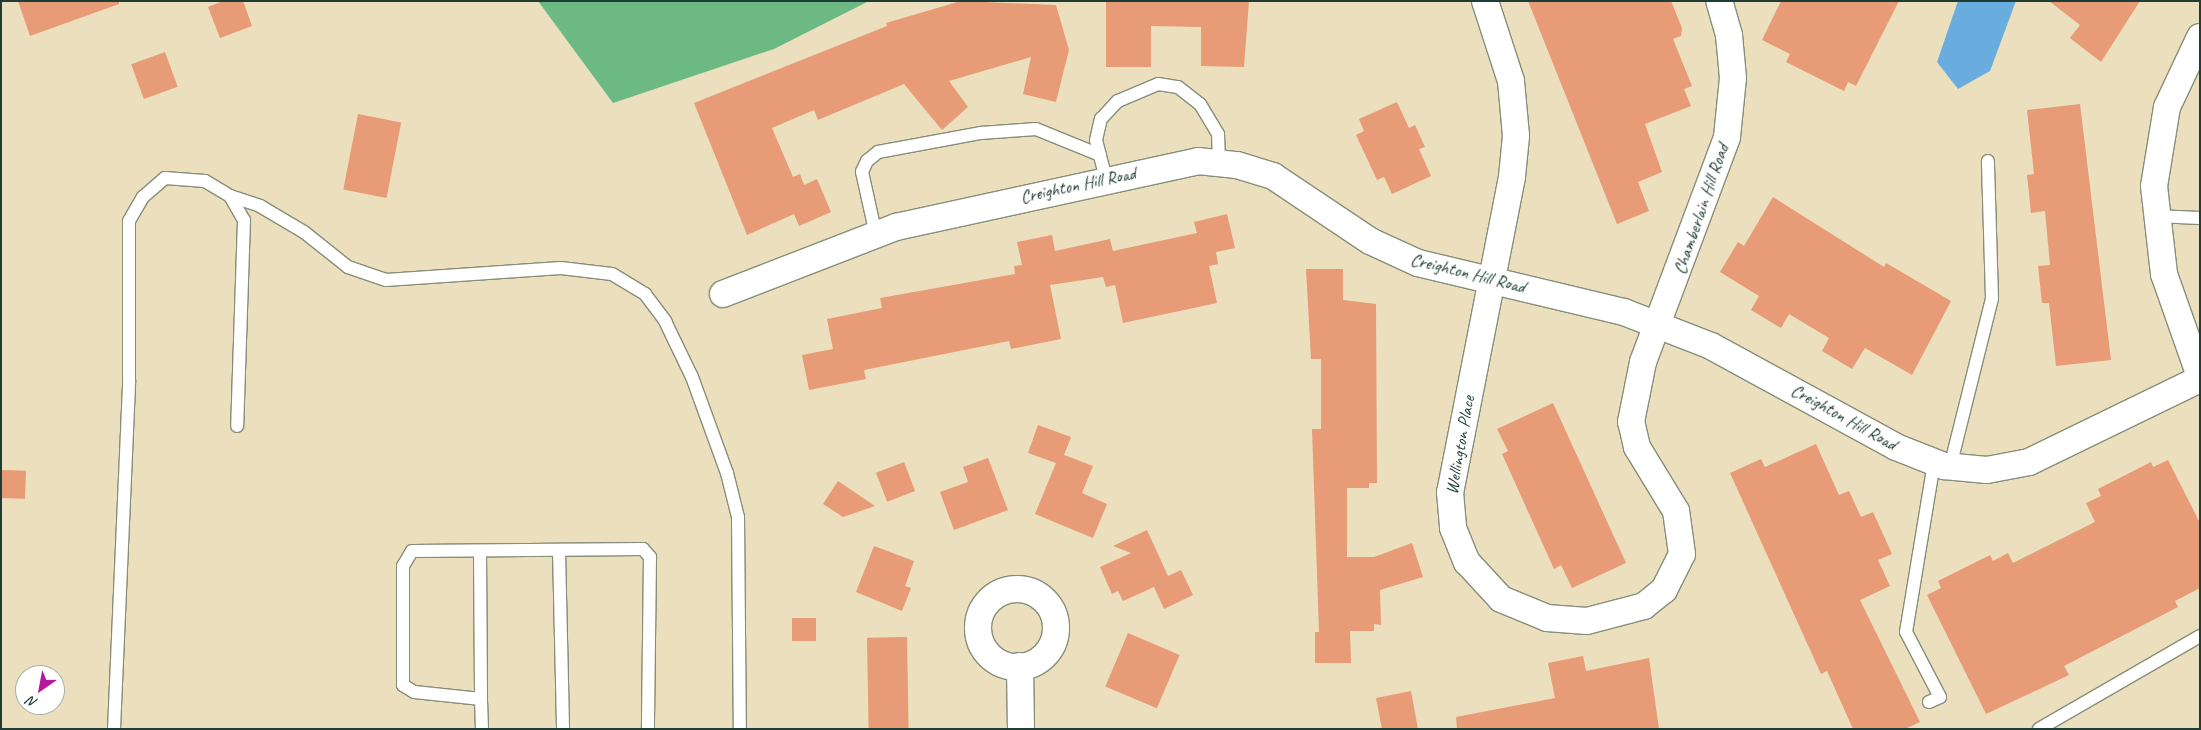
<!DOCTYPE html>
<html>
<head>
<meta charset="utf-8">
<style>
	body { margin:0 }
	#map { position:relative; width:2201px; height:730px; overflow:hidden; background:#ecdfbe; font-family:Caveat,sans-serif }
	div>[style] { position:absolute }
	.forest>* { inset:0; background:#6cb983 }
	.water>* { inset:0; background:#68adde }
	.building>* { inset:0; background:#e79b76; transform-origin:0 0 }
	.roads { filter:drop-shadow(1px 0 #868e79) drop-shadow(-1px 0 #868e79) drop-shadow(0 1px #868e79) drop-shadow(0 -1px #868e79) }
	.lane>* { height:12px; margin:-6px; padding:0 6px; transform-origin:6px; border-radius:6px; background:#fff }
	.street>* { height:26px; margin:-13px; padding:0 13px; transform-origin:13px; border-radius:13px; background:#fff }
	.street>.ring { margin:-13px; padding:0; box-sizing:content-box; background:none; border:26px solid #fff; border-radius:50% }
	span { translate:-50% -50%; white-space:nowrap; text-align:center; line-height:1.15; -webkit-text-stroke:5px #fff; paint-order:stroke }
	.street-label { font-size:18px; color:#1f3d34 }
	.frame { position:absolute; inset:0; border:2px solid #1f3d34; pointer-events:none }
	.north { position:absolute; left:15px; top:665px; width:50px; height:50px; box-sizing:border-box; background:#fff; border:1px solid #a5b1ae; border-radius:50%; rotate:213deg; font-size:14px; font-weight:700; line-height:20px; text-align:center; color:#1f3d34 }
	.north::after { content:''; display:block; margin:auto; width:18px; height:22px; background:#b5179e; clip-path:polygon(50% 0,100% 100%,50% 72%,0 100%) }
</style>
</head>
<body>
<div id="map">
	<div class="forest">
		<div style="clip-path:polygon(538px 1px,869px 1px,774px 49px,613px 103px)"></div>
	</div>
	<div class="water">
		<div style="clip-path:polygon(1958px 1px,2016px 1px,1990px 71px,1958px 89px,1937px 62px)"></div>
	</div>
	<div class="building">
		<div style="clip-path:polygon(18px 1px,119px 1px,119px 4px,30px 36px)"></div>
		<div style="clip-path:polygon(223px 1px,243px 1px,252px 26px,220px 38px,208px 7px)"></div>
		<div style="clip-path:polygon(961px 1px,1056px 5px,1069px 50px,1056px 102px,1023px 94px,1031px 57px,949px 81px,968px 107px,942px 130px,904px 84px,818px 120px,814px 110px,772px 128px,793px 177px,800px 174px,804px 185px,817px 179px,831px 212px,799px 226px,794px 214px,747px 235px,694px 103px,887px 26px,886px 23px)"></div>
		<div style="clip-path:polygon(1106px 1px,1249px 1px,1244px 67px,1201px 66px,1201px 27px,1151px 26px,1151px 67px,1106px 67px)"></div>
		<div style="clip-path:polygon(1528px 1px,1671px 1px,1682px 28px,1681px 36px,1673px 39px,1692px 86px,1684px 89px,1691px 106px,1645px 124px,1662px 172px,1638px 182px,1649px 211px,1617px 224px)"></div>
		<div style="clip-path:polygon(1781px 1px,1899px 1px,1856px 86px,1848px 82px,1844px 91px,1786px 62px,1790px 54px,1762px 40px)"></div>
		<div style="clip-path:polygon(2049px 1px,2140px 1px,2101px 62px,2070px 38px,2080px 25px)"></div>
		<div style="left:165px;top:52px;width:37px;height:36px;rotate:70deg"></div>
		<div style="clip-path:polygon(1397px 102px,1409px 128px,1415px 125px,1425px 147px,1419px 149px,1431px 176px,1392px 194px,1384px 177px,1377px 180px,1356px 135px,1364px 131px,1359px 119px)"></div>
		<div style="clip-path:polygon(2080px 104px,2111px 360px,2056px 366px,2049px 303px,2042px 303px,2038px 266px,2050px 265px,2045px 211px,2031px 213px,2027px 175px,2034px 174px,2027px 110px)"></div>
		<div style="left:358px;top:114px;width:44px;height:77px;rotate:11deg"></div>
		<div style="clip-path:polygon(1773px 197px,1884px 267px,1886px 263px,1951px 301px,1912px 375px,1865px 348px,1852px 369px,1822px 351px,1829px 338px,1789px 314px,1781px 328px,1751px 310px,1759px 296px,1720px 272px,1738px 242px,1744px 246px)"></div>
		<div style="clip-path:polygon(1227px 214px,1235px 248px,1216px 252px,1218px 264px,1209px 266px,1217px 303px,1123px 323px,1115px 285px,1106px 287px,1103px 277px,1050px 285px,1061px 339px,1011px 349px,1009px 341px,864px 370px,866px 379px,809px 390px,802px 355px,833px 349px,827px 319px,882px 308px,880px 298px,1015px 274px,1014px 266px,1022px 265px,1017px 242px,1052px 235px,1055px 251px,1110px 239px,1113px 251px,1197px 233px,1194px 222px)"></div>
		<div style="clip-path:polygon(1306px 269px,1343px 269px,1343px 300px,1376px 304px,1377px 483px,1369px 483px,1369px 488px,1347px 488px,1347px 557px,1374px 557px,1412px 543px,1423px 577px,1380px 590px,1381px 625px,1374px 624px,1374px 631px,1350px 631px,1351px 663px,1315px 663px,1315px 632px,1319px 632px,1312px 429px,1321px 429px,1321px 359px,1311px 359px)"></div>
		<div style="clip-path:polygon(1553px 403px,1626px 563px,1572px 588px,1561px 565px,1554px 569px,1502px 454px,1508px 451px,1497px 429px)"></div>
		<div style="clip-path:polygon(1038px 425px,1071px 437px,1064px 455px,1093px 466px,1082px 493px,1107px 504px,1093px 538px,1035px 514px,1056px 463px,1028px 453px)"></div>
		<div style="clip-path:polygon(1816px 444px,1839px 495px,1849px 491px,1861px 517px,1873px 512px,1892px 554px,1878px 560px,1890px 586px,1860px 600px,1920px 722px,1905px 729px,1853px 729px,1827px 671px,1821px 674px,1730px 473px,1761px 459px,1765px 467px)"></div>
		<div style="clip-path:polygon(988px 458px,1008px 510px,954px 530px,940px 492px,968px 482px,963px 467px)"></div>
		<div style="clip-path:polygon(2168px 460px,2200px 523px,2200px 588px,2175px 601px,2178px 607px,2064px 666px,2069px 675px,1986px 714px,1927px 595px,1941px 588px,1938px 581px,1990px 555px,1993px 561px,2008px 553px,2013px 563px,2095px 522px,2086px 503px,2101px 496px,2098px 489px,2151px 462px,2153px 467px)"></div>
		<div style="left:904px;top:462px;width:31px;height:30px;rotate:69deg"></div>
		<div style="left:1px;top:470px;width:25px;height:28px;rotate:2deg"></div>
		<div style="clip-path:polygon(838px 481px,875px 506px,843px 517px,823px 504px)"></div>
		<div style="clip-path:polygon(1147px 530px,1168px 576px,1181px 570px,1193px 595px,1164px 609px,1154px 587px,1123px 601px,1118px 591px,1112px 594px,1100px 567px,1131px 553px,1113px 546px)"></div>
		<div style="clip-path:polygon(874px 546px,914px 561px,905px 586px,911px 588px,902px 611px,856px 592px)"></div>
		<div style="left:792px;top:618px;width:24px;height:23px"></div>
		<div style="left:1128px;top:633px;width:56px;height:58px;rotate:23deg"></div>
		<div style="left:907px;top:637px;width:92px;height:40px;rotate:89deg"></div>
		<div style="clip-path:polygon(1583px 656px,1586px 671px,1649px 658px,1659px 729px,1457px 729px,1456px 717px,1555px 698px,1548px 663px)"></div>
		<div style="clip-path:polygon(1411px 691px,1418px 729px,1382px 729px,1376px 698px)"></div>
	</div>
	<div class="roads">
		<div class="lane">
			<div style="left:1106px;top:179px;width:40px;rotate:-104.4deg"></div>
			<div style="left:1096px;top:140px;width:22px;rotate:-77deg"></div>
			<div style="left:1101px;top:119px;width:25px;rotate:-47deg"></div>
			<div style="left:1118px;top:101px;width:43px;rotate:-23deg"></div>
			<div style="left:1158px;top:84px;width:20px;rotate:9deg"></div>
			<div style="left:1178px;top:87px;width:28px;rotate:38deg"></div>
			<div style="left:1200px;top:104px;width:35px;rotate:59deg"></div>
			<div style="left:1218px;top:134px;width:29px;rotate:88deg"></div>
			<div style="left:230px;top:196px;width:32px;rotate:18deg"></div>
			<div style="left:260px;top:206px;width:51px;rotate:30.6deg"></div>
			<div style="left:304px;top:232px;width:56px;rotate:38.5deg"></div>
			<div style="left:348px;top:267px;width:40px;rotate:18.9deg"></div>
			<div style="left:386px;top:280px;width:175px;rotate:-3.9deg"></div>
			<div style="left:561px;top:268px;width:51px;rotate:6.7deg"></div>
			<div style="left:612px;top:274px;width:39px;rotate:31deg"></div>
			<div style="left:645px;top:294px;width:34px;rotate:53deg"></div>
			<div style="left:665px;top:321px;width:62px;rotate:64.3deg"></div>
			<div style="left:692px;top:377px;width:102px;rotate:70deg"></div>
			<div style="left:727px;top:473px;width:45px;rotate:76deg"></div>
			<div style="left:738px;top:517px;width:212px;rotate:89.5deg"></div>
			<div style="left:2155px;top:216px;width:45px;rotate:2.5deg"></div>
			<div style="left:876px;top:235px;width:65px;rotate:-102.5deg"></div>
			<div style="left:862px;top:172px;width:12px;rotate:-66deg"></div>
			<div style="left:867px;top:161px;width:14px;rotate:-39deg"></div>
			<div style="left:878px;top:152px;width:105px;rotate:-10.5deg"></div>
			<div style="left:981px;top:133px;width:55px;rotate:-4.2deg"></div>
			<div style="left:1036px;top:129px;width:69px;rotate:22.1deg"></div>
			<div style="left:1950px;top:467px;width:173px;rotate:-76deg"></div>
			<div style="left:1992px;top:299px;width:138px;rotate:-91.7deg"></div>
			<div style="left:559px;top:550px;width:179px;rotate:88.7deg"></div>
			<div style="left:480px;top:551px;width:148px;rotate:89.6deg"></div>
			<div style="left:1929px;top:702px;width:12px;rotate:-24deg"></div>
			<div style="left:1940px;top:697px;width:73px;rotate:-117.6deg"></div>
			<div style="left:1906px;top:632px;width:171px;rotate:-80.6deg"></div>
			<div style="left:114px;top:729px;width:349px;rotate:-87.5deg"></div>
			<div style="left:129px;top:380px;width:159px;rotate:-90deg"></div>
			<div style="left:129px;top:221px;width:28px;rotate:-60deg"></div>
			<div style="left:143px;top:197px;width:29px;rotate:-41deg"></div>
			<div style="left:165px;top:178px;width:40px;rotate:4.3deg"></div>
			<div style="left:205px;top:181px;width:29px;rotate:31deg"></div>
			<div style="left:230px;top:196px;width:28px;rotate:60deg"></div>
			<div style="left:244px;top:220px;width:206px;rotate:91.9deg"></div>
			<div style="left:482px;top:729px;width:30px;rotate:-92deg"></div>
			<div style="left:481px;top:699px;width:67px;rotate:-174deg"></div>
			<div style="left:414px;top:692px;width:13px;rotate:-148deg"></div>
			<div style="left:403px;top:685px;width:119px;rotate:-90deg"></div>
			<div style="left:403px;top:566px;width:17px;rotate:-59deg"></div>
			<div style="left:412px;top:551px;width:231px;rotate:-0.5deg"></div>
			<div style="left:643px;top:549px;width:11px;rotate:49deg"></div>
			<div style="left:650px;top:557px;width:172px;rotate:90.7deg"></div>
			<div style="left:2039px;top:729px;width:186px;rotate:-30deg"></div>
		</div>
		<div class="street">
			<div style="left:1485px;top:1px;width:84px;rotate:72deg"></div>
			<div style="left:1511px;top:81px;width:55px;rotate:84.8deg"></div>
			<div style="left:1516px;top:136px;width:41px;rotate:95.6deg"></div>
			<div style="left:1512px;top:177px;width:321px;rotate:101.1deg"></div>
			<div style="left:1450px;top:492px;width:36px;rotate:85deg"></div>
			<div style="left:1453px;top:528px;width:37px;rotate:68deg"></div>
			<div style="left:1467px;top:562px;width:50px;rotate:47.4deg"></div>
			<div style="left:1501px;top:599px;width:50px;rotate:22.4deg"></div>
			<div style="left:1547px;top:618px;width:40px;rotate:4.3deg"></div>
			<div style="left:1587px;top:621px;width:59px;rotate:-14.7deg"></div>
			<div style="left:1644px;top:606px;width:26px;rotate:-39deg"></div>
			<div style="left:1664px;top:590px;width:40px;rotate:-63.4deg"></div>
			<div style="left:1682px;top:554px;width:43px;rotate:-97.9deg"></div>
			<div style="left:1676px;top:511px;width:75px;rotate:-121.4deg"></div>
			<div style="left:1637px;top:447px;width:26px;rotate:-103deg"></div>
			<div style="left:1631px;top:422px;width:61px;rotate:-78.7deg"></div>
			<div style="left:1643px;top:362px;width:240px;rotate:-69.5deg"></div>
			<div style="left:1727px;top:137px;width:59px;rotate:-84.2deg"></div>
			<div style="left:1733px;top:78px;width:43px;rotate:-95.3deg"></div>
			<div style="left:1729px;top:35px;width:35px;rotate:-106deg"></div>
			<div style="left:2200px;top:37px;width:77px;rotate:115.2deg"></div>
			<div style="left:2167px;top:107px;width:80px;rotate:99.3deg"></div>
			<div style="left:2154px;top:186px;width:89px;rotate:83.5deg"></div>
			<div style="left:2164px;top:274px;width:108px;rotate:70.6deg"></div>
			<div style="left:723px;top:294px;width:186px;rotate:-21.2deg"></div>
			<div style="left:896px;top:227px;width:309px;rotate:-12.3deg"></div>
			<div style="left:1198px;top:161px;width:39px;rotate:6deg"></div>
			<div style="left:1237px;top:165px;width:38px;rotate:17deg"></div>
			<div style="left:1273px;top:176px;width:117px;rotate:33.8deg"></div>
			<div style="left:1370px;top:241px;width:53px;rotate:24.6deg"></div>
			<div style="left:1418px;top:263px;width:212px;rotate:13.4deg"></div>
			<div style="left:1624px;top:312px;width:93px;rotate:21.3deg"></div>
			<div style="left:1711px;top:346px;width:211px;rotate:28.6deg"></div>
			<div style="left:1896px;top:447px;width:52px;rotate:21.6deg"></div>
			<div style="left:1944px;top:466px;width:43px;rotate:5.3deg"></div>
			<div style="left:1987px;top:470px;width:43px;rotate:-10.8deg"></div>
			<div style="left:2029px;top:462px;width:190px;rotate:-25.9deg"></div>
			<div class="ring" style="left:978px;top:589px;width:52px;height:52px"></div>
			<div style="left:1020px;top:666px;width:63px;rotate:89.1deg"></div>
		</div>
	</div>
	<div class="street-label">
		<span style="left:1078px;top:185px;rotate:-12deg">Creighton Hill Road</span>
		<span style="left:1701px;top:209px;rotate:-71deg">Chamberlain Hill Road</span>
		<span style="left:1468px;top:273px;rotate:14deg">Creighton Hill Road</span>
		<span style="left:1844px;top:417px;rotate:29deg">Creighton Hill Road</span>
		<span style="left:1460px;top:445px;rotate:-80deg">Wellington Place</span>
	</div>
	<div class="frame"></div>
	<div class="north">N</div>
</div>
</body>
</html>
